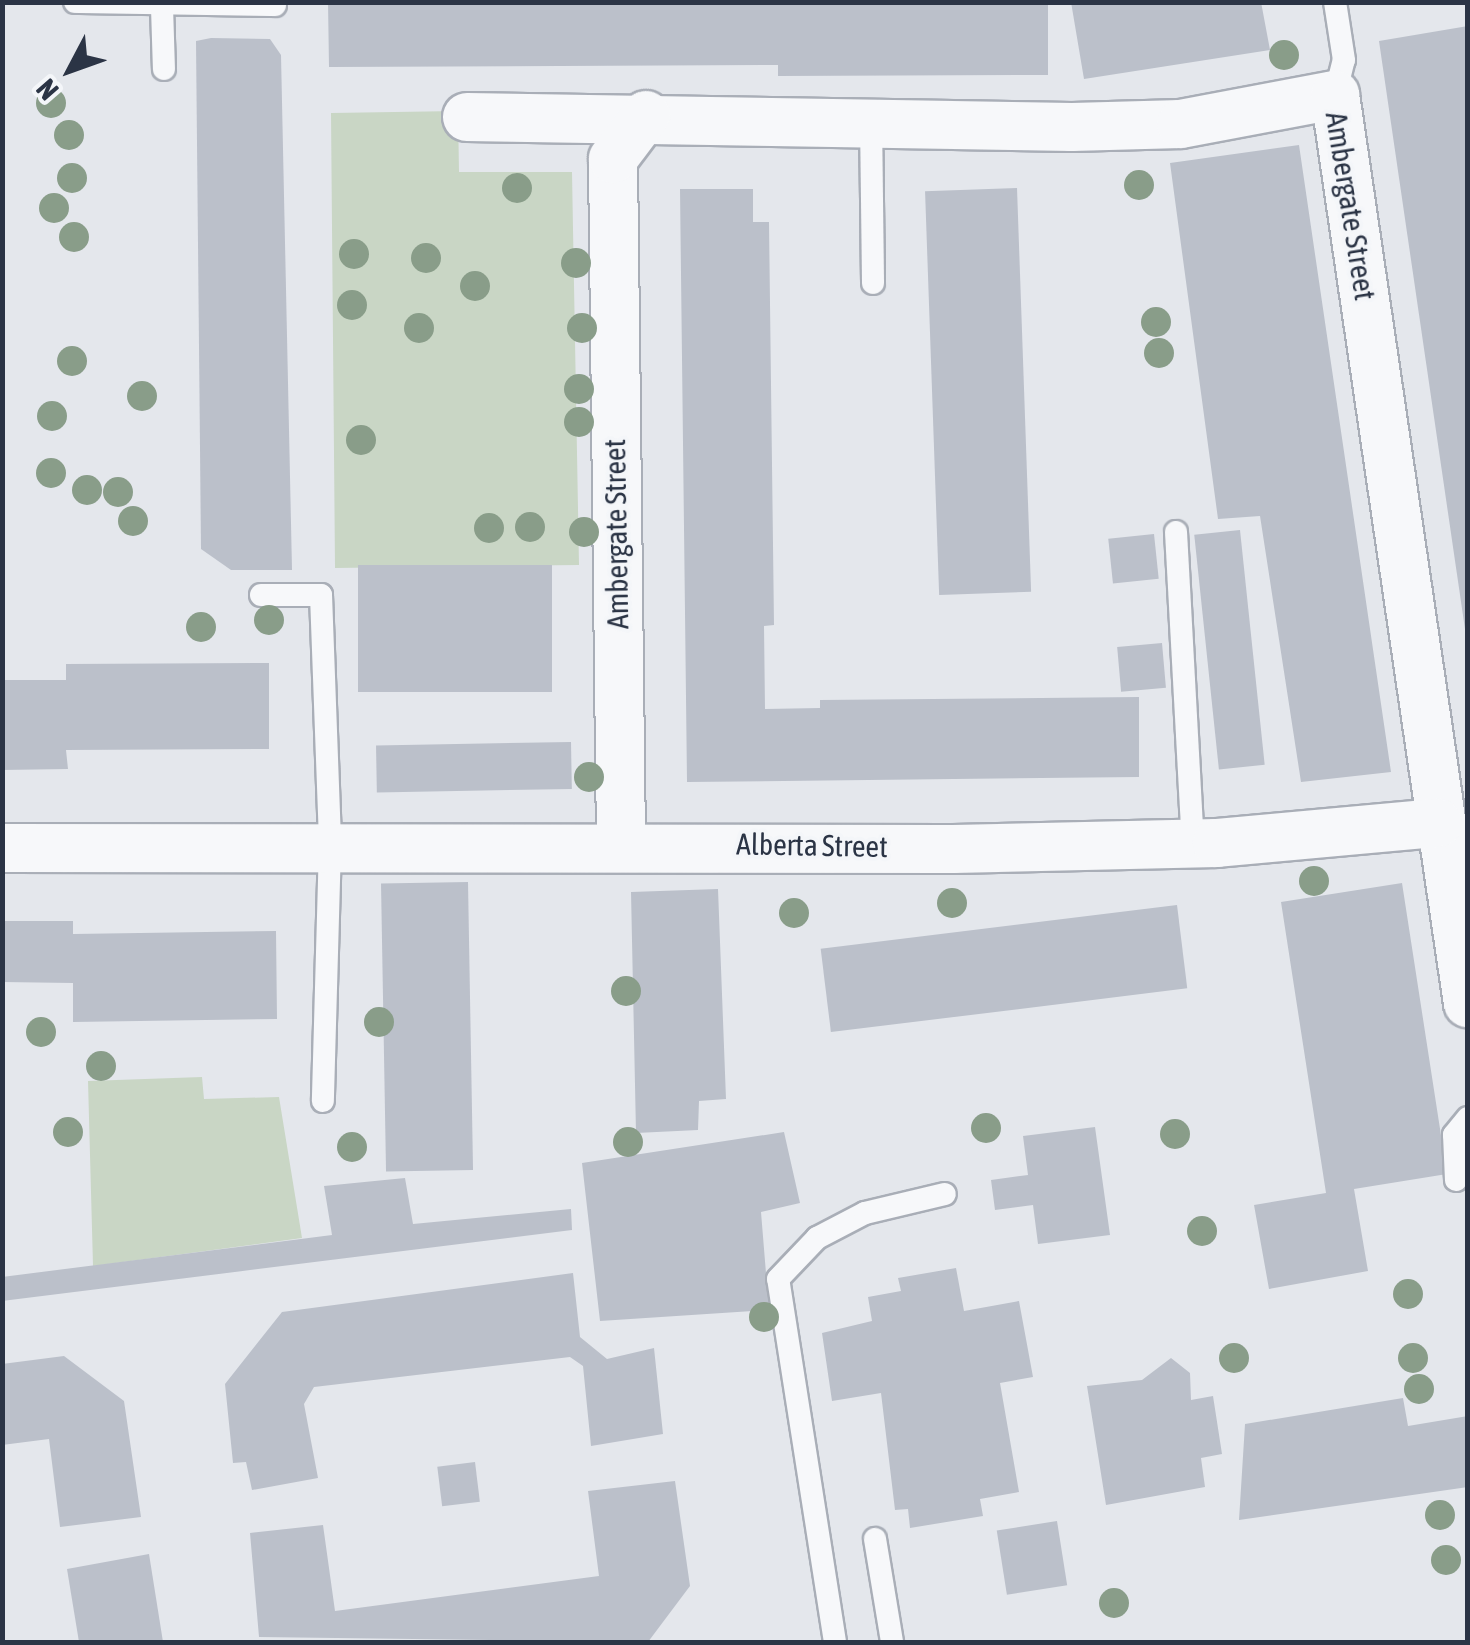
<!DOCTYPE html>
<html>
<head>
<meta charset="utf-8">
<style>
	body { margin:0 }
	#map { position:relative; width:1470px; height:1645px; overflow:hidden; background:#e4e7ec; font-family:"Asap Condensed",sans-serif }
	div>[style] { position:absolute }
	.green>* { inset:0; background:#c9d6c5 }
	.building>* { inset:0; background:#bbc0ca; transform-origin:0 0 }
	.roads { filter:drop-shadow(2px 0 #a9aeb7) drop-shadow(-2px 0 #a9aeb7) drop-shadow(0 2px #a9aeb7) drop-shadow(0 -2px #a9aeb7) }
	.service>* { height:22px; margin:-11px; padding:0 11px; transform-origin:11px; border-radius:11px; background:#f7f8fa }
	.minor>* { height:48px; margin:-24px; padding:0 24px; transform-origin:24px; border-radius:24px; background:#f7f8fa }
	.trees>* { width:30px; height:30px; margin:-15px; border-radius:50%; background:#899d89 }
	span { translate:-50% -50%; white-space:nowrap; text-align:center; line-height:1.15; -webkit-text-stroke:8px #f4f6f9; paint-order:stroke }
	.street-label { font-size:30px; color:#2b3445 }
	.frame { position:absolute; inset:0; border:5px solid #2b3445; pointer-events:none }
	.north { position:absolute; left:20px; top:20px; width:100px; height:100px; -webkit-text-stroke:8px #f4f6f9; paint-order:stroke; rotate:229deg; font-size:28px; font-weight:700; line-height:40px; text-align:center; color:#2b3445 }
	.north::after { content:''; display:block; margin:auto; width:35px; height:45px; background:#2b3445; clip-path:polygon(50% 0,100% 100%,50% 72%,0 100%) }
</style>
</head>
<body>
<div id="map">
	<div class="green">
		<div style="clip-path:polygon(458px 111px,459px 172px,572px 172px,579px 565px,335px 568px,331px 113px)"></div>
		<div style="clip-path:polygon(202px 1077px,204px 1099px,279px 1097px,302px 1238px,93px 1266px,88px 1081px)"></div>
	</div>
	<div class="building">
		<div style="clip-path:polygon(328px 2px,1048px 2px,1048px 75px,778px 76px,778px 65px,329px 67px)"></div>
		<div style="clip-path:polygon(1071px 2px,1261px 2px,1270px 50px,1084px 79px)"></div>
		<div style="clip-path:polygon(1468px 26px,1468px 628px,1465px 629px,1379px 41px)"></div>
		<div style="clip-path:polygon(211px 38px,270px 39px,281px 55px,292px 570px,231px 570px,201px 549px,196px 41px)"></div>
		<div style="clip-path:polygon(1299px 145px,1391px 772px,1301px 782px,1260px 516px,1218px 519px,1170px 163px)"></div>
		<div style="left:1017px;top:188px;width:404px;height:92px;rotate:88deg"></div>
		<div style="clip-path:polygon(680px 189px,753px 189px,753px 222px,769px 222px,774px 625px,764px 626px,765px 709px,820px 708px,820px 700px,1139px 697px,1139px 777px,687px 782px)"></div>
		<div style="left:1240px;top:530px;width:236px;height:46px;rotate:84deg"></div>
		<div style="left:1154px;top:534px;width:45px;height:46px;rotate:84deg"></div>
		<div style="left:552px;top:565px;width:127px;height:194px;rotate:90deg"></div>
		<div style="left:1162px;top:643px;width:45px;height:45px;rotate:85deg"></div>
		<div style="clip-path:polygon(269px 663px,269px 749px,66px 750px,68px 769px,2px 770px,2px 680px,66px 680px,66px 664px)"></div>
		<div style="left:571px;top:742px;width:47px;height:195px;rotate:89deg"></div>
		<div style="left:468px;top:882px;width:288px;height:87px;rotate:89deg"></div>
		<div style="clip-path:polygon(1402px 883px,1447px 1174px,1354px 1189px,1368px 1271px,1269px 1289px,1254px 1205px,1326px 1193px,1281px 902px)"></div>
		<div style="clip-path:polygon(718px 889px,726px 1099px,699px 1101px,698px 1130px,636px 1133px,631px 892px)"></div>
		<div style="left:1177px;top:905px;width:84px;height:359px;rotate:83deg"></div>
		<div style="clip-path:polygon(2px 921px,73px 921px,73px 934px,276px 931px,277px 1019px,73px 1022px,73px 983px,2px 982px)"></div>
		<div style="clip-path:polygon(1095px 1127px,1110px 1235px,1038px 1244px,1033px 1205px,995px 1210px,991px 1180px,1028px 1175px,1023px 1136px)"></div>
		<div style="clip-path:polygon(784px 1132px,800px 1203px,761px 1212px,769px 1310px,600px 1321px,582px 1163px)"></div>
		<div style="clip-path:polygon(405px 1178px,413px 1224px,571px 1209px,572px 1230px,2px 1301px,2px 1277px,332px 1235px,324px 1186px)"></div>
		<div style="clip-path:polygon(956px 1268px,964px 1311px,1019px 1301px,1033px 1377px,1000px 1383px,1019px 1492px,980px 1499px,983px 1516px,910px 1528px,908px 1509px,895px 1510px,881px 1393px,832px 1401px,822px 1333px,872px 1321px,868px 1297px,901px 1291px,898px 1278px)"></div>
		<div style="clip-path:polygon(573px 1273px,580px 1337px,607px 1359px,654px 1348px,663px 1434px,591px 1446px,583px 1366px,570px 1357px,314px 1387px,304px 1404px,318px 1478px,252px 1490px,246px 1462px,233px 1463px,225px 1384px,282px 1312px)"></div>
		<div style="clip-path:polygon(64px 1356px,124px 1401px,141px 1517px,60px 1527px,49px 1439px,2px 1445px,2px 1364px)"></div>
		<div style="clip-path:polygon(1171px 1358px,1190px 1373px,1191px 1400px,1213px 1396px,1222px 1454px,1201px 1458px,1205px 1487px,1106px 1505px,1087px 1386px,1142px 1380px)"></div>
		<div style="clip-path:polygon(1403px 1398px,1408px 1426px,1468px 1416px,1468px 1487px,1239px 1520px,1245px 1424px)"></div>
		<div style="left:475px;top:1462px;width:40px;height:38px;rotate:83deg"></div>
		<div style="clip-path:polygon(675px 1481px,690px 1586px,648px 1642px,259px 1637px,250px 1533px,323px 1525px,335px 1611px,599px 1576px,588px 1491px)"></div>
		<div style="left:1057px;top:1521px;width:65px;height:61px;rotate:81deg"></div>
		<div style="clip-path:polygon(149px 1554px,163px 1642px,79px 1642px,67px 1569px)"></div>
	</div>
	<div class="roads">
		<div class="service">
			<div style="left:75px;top:2px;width:200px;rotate:0.9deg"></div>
			<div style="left:162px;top:7px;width:62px;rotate:88.2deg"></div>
			<div style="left:1335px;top:95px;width:36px;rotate:-76deg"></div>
			<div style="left:1344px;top:60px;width:59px;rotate:-98.8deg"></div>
			<div style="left:871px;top:118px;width:165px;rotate:89.3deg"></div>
			<div style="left:1176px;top:532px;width:310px;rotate:86.9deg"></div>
			<div style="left:261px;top:595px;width:60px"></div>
			<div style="left:321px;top:595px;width:250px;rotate:87.9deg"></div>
			<div style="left:330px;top:845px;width:256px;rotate:91.6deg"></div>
			<div style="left:1456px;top:1180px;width:45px;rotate:-92.5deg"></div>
			<div style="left:1454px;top:1135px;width:22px;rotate:-51deg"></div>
			<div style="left:875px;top:1539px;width:104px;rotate:80.6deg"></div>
			<div style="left:835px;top:1642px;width:367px;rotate:-98.9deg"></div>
			<div style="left:778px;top:1279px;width:57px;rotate:-46.4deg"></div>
			<div style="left:817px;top:1238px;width:54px;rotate:-27.5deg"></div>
			<div style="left:865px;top:1213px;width:82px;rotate:-13.4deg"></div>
		</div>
		<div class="minor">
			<div style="left:467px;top:117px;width:605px;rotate:0.95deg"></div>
			<div style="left:1072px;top:127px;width:109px;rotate:-1.6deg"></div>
			<div style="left:1181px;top:124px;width:157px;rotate:-10.7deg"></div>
			<div style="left:1335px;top:95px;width:918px;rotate:81.67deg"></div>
			<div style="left:621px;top:843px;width:684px;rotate:-90.67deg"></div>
			<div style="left:613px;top:159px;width:55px;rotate:-53.1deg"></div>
			<div style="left:2px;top:848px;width:951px;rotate:0.06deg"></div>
			<div style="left:953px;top:849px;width:264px;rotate:-1.3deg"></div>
			<div style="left:1217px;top:843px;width:222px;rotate:-5.2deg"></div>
		</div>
	</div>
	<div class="trees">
		<div style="left:1284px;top:55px"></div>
		<div style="left:51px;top:103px"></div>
		<div style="left:69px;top:135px"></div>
		<div style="left:72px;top:178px"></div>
		<div style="left:1139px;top:185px"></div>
		<div style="left:517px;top:188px"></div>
		<div style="left:54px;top:208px"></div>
		<div style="left:74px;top:237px"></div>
		<div style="left:354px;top:254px"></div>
		<div style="left:426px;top:258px"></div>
		<div style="left:576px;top:263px"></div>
		<div style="left:475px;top:286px"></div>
		<div style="left:352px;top:305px"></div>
		<div style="left:1156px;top:322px"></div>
		<div style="left:419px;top:328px"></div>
		<div style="left:582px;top:328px"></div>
		<div style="left:1159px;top:353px"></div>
		<div style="left:72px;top:361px"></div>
		<div style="left:579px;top:389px"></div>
		<div style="left:142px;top:396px"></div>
		<div style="left:52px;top:416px"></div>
		<div style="left:579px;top:422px"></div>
		<div style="left:361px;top:440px"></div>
		<div style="left:51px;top:473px"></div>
		<div style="left:87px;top:490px"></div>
		<div style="left:118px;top:492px"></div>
		<div style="left:133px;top:521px"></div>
		<div style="left:530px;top:527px"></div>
		<div style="left:489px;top:528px"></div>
		<div style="left:584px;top:532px"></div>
		<div style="left:269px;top:620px"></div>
		<div style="left:201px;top:627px"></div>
		<div style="left:589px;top:777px"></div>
		<div style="left:1314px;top:881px"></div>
		<div style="left:952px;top:903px"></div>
		<div style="left:794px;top:913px"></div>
		<div style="left:626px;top:991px"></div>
		<div style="left:379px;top:1022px"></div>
		<div style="left:41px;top:1032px"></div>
		<div style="left:101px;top:1066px"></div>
		<div style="left:986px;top:1128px"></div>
		<div style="left:68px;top:1132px"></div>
		<div style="left:1175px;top:1134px"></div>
		<div style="left:628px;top:1142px"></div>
		<div style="left:352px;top:1147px"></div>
		<div style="left:1202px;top:1231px"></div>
		<div style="left:1408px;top:1294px"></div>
		<div style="left:764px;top:1317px"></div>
		<div style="left:1234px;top:1358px"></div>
		<div style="left:1413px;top:1358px"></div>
		<div style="left:1419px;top:1389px"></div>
		<div style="left:1440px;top:1515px"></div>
		<div style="left:1446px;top:1560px"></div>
		<div style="left:1114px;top:1603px"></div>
	</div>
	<div class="street-label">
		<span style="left:1351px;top:206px;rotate:81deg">Ambergate Street</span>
		<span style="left:616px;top:534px;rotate:-91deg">Ambergate Street</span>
		<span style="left:812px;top:845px;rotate:1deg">Alberta Street</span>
	</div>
	<div class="frame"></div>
	<div class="north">N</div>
</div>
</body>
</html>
